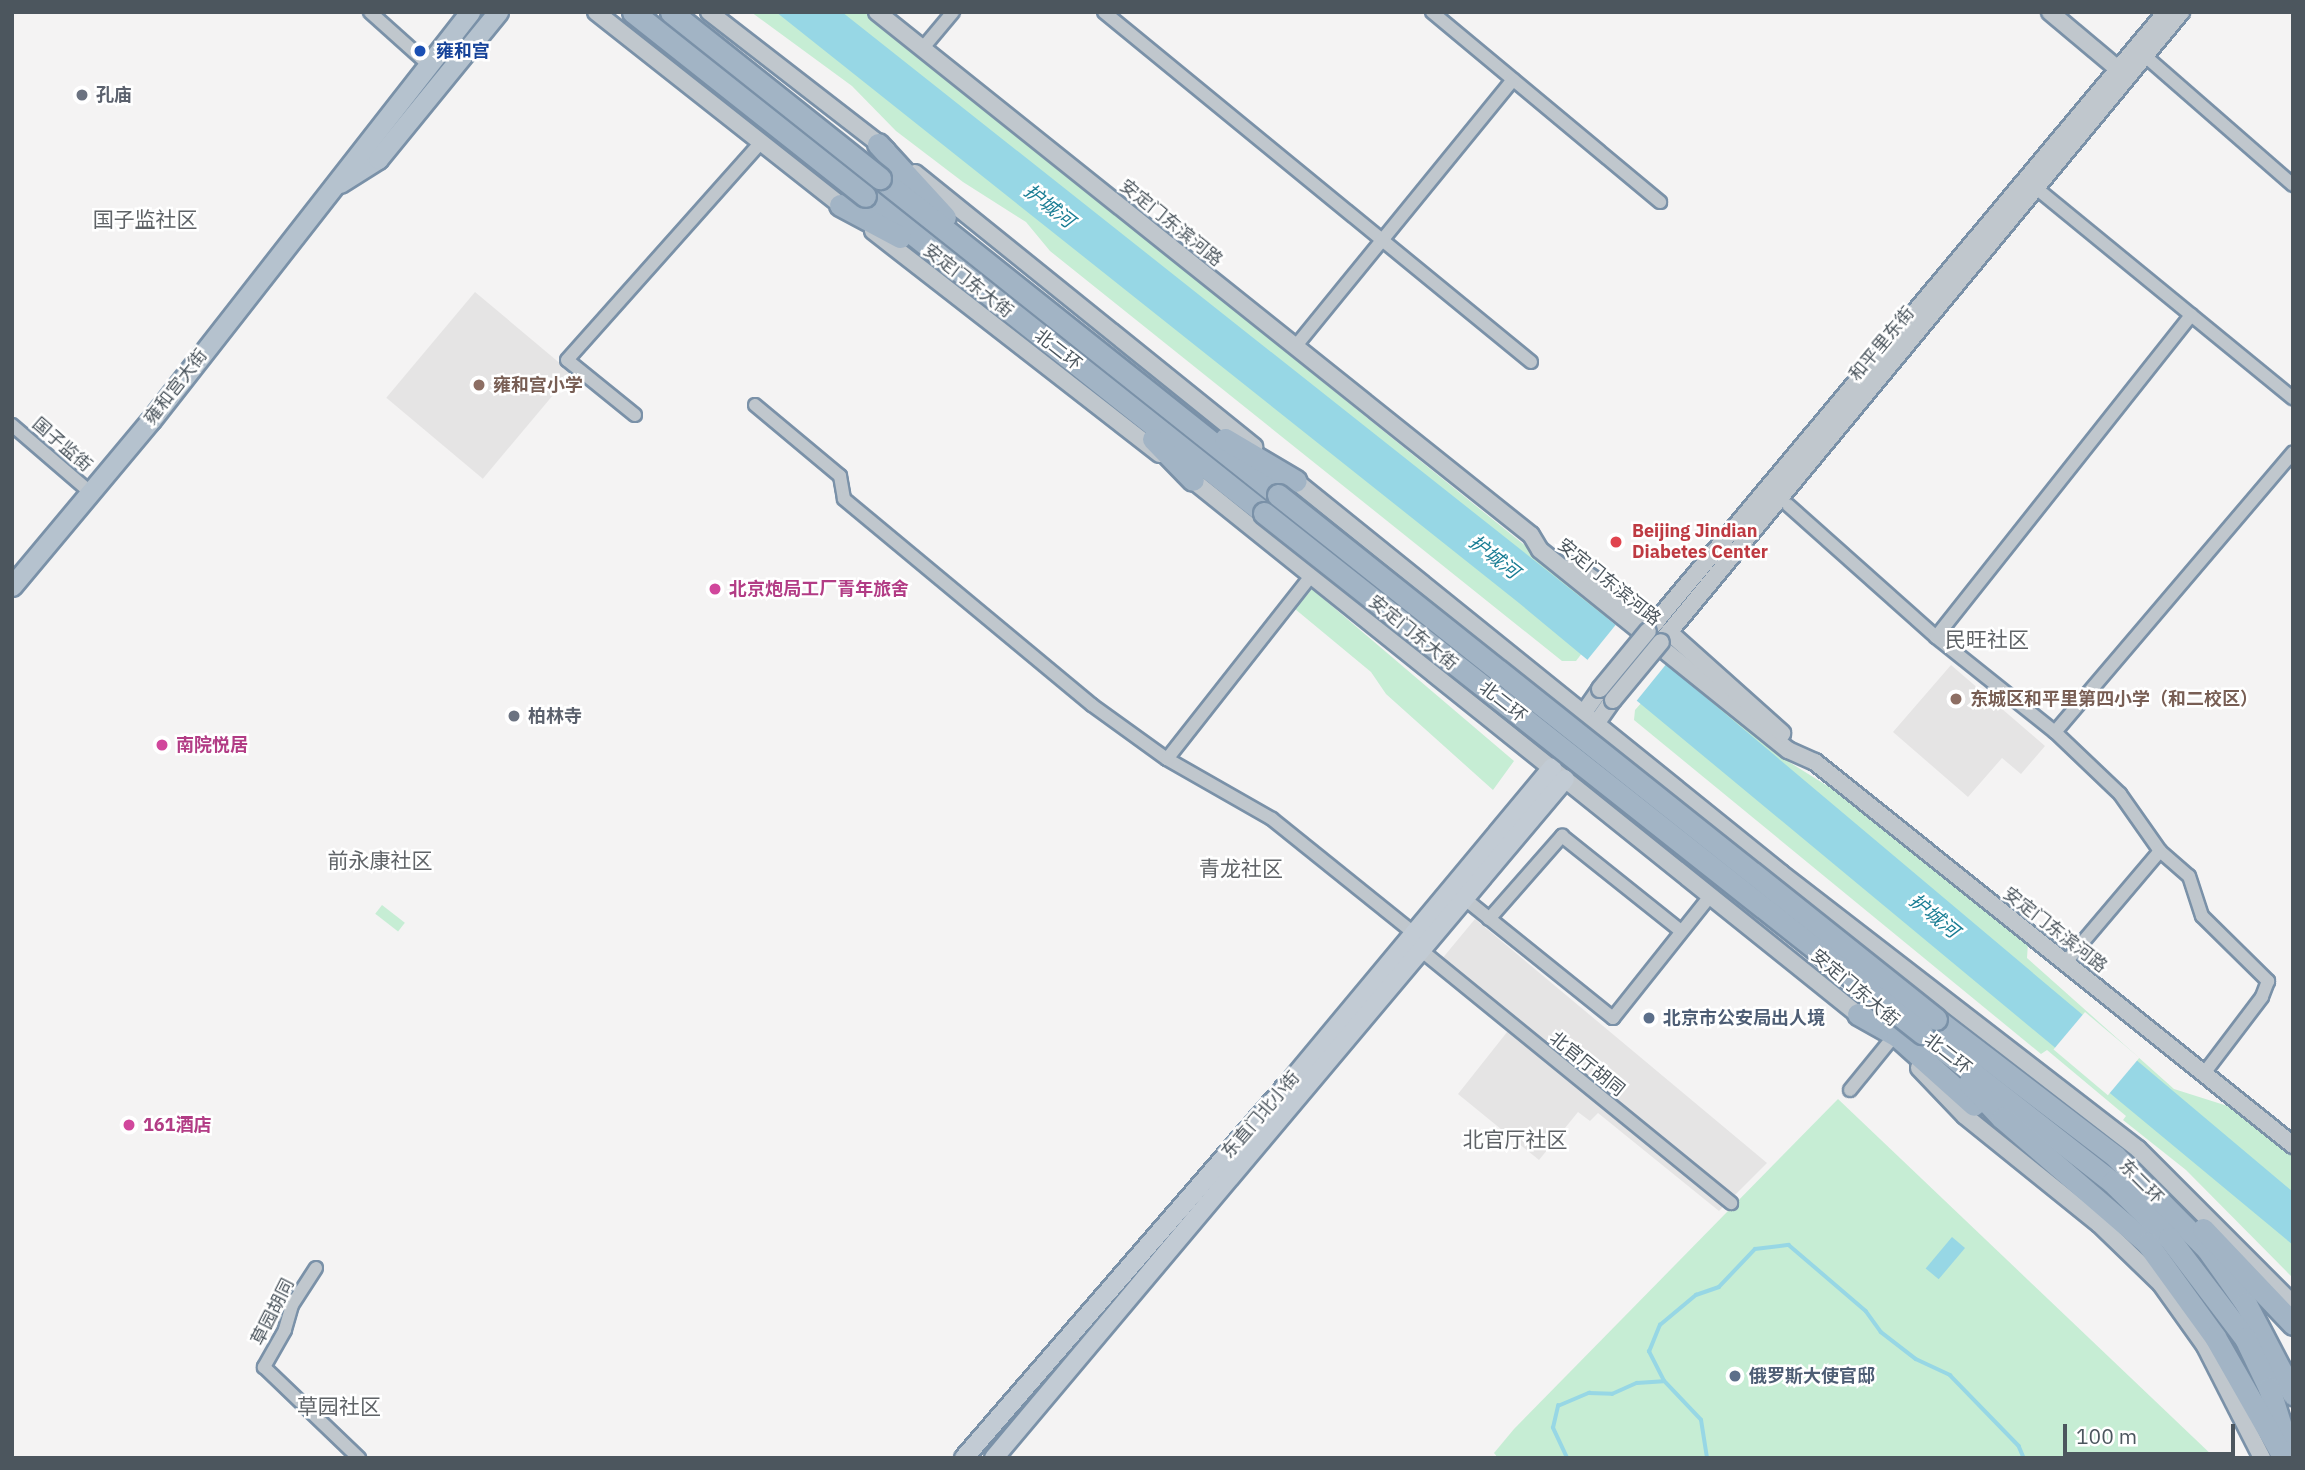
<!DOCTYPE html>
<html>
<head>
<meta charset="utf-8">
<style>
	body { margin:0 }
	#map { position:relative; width:2305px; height:1470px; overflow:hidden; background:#f4f3f3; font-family:"IBM Plex Sans","Noto Sans SC",sans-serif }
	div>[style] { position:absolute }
	.education>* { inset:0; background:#e5e4e4; transform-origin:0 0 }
	.green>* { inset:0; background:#c6edd4; transform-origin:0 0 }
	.water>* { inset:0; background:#97d7e5; transform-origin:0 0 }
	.pier>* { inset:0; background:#f4f3f3; transform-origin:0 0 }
	.stream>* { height:3.5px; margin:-1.75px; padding:0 1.75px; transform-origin:1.75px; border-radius:1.75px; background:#97d7e5 }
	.roads { filter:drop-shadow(2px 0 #7a91a8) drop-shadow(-2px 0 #7a91a8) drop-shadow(0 2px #7a91a8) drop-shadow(0 -2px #7a91a8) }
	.minor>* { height:12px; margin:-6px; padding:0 6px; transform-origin:6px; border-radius:6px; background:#c0c7cd }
	.tertiary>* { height:16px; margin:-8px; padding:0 8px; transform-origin:8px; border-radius:8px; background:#c0c7cd }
	.secondary>* { height:18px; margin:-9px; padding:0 9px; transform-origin:9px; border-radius:9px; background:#c2cbd4 }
	.primary>* { height:19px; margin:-9.5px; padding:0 9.5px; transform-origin:9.5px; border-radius:9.5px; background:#b5c2ce }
	.trunk>* { height:21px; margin:-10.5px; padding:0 10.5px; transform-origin:10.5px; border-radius:10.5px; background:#a2b4c5 }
	.bridges { filter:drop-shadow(2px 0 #7a91a8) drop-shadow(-2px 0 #7a91a8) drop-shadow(0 2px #7a91a8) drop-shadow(0 -2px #7a91a8) }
	.tertiary-bridge>* { height:16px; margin:-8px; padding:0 8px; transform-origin:8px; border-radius:8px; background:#c0c7cd }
	.trunk-bridge>* { height:21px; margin:-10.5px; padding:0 10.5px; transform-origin:10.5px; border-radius:10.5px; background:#a2b4c5 }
	.dots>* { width:19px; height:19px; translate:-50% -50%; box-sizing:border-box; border:4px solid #fff; border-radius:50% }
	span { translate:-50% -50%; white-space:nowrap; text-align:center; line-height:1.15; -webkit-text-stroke:5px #fff; paint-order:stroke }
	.transit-label { font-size:18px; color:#164399; font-weight:700 }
	.left { translate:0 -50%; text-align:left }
	.worship-label { font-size:18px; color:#5b616d; font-weight:700 }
	.street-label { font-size:18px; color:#4c565e }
	.education-label { font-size:18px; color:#785e54; font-weight:700 }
	.health-label { font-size:18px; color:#be3a42; font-weight:700 }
	.hotel-label { font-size:18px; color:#b23c85; font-weight:700 }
	.service-label { font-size:18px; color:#4e5e75; font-weight:700 }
	.water-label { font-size:19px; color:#197d94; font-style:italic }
	.quarter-label { font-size:21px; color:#5f6367 }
	.frame { position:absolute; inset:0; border:14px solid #4c565e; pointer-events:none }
	.scale { position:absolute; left:2063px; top:1424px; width:172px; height:32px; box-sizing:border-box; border:4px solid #4c565e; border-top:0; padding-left:9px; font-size:21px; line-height:24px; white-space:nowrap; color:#4c565e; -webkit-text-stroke:5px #fff; paint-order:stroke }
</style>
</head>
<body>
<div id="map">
	<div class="education">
		<div style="left:475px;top:292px;width:126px;height:138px;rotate:40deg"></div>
		<div style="clip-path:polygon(1951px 665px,2045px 746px,2021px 774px,2002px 758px,1968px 797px,1893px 732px)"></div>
		<div style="clip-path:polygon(1475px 919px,1767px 1163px,1719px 1211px,1598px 1113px,1590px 1121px,1578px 1112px,1539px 1160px,1458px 1094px,1515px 1022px,1441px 960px)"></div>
	</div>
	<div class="green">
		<div style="clip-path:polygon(751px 12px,865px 12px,1611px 615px,1576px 661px,1562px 661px,1050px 251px,1026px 222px,963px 182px,896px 131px,852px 86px)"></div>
		<div style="clip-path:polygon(1312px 589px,1514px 761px,1493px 790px,1386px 694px,1371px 672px,1295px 609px)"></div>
		<div style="clip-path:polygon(1674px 666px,1789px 762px,1850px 800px,2028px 943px,2027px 958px,2174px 1089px,2237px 1109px,2293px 1156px,2293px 1278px,2186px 1170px,2123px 1120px,2126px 1116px,2047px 1050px,2041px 1054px,1634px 720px,1635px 710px)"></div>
		<div style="left:382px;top:905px;width:29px;height:11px;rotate:38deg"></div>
		<div style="clip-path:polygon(1838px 1099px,2215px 1458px,1498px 1458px,1494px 1453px,1514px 1429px)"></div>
	</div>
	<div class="water">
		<div style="clip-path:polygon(776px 12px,842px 12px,1684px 679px,2293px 1192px,2293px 1245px,1519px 603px)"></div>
		<div style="left:1952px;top:1237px;width:17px;height:41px;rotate:40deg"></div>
	</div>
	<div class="pier">
		<div style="left:1618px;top:622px;width:64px;height:52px;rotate:39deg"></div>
		<div style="left:2085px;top:1012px;width:71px;height:49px;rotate:40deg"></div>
	</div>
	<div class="stream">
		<div style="left:1567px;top:1458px;width:33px;rotate:-115deg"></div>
		<div style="left:1553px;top:1428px;width:23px;rotate:-77deg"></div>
		<div style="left:1558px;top:1406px;width:34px;rotate:-23deg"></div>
		<div style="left:1589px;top:1393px;width:23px;rotate:2deg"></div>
		<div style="left:1612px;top:1394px;width:27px;rotate:-24deg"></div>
		<div style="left:1637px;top:1383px;width:26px;rotate:-4deg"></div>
		<div style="left:1707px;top:1458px;width:38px;rotate:-99deg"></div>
		<div style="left:1701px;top:1420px;width:54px;rotate:-133.5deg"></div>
		<div style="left:1664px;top:1381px;width:33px;rotate:-117deg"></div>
		<div style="left:1649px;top:1352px;width:29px;rotate:-68deg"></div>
		<div style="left:1660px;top:1325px;width:47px;rotate:-39.8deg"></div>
		<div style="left:1696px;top:1295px;width:24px;rotate:-19deg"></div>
		<div style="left:1719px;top:1287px;width:52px;rotate:-46.5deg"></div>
		<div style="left:1755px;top:1249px;width:34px;rotate:-7deg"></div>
		<div style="left:1789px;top:1245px;width:101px;rotate:40.6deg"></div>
		<div style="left:1866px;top:1311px;width:26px;rotate:54deg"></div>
		<div style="left:1881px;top:1332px;width:44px;rotate:37.6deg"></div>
		<div style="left:1916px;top:1359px;width:38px;rotate:25deg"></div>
		<div style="left:1950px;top:1375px;width:99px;rotate:45.8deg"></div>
		<div style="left:2019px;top:1446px;width:13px;rotate:67deg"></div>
	</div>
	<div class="roads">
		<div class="minor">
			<div style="left:370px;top:12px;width:79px;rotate:41.9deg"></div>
			<div style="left:1104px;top:12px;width:552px;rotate:39.34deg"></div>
			<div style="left:1432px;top:12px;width:297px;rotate:39.8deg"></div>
			<div style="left:922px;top:49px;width:48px;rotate:-50deg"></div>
			<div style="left:2145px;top:56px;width:196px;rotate:41.1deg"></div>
			<div style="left:2036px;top:188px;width:332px;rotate:39.3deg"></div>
			<div style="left:1295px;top:347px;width:345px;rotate:-50.8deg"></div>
			<div style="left:755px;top:405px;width:111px;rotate:39.9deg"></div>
			<div style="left:840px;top:476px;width:23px;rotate:80deg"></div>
			<div style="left:844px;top:499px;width:322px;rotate:39.7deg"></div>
			<div style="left:1092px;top:705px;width:92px;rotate:35.8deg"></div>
			<div style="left:1167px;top:759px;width:121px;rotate:29.7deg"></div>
			<div style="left:1272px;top:819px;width:182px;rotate:38.8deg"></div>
			<div style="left:635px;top:415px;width:87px;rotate:-141deg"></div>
			<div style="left:567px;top:360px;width:292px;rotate:-48.3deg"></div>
			<div style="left:12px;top:425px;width:103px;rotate:40.7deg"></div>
			<div style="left:1788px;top:505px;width:198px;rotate:41.7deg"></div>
			<div style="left:1936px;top:637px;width:152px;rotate:38.6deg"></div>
			<div style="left:2055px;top:732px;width:90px;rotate:43.6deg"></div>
			<div style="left:2120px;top:794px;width:70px;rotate:54.9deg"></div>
			<div style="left:2160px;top:851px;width:38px;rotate:41deg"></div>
			<div style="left:2189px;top:876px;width:42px;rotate:72deg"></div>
			<div style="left:2202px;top:916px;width:93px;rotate:44.6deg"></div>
			<div style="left:2268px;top:981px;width:17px;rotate:111deg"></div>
			<div style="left:2262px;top:997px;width:94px;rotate:127.2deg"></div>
			<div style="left:1936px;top:637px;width:411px;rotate:-51.6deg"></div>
			<div style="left:2055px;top:732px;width:367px;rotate:-49.6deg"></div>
			<div style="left:1167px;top:759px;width:233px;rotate:-51.8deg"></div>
			<div style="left:1465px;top:899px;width:190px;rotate:38.8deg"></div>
			<div style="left:1613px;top:1018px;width:156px;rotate:-51.5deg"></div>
			<div style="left:1489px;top:919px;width:111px;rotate:-48.7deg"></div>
			<div style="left:1562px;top:836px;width:152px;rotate:38.6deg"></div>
			<div style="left:1422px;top:951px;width:399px;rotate:39.2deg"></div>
			<div style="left:2065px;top:963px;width:147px;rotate:-49.7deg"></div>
			<div style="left:1850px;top:1090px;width:63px;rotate:-50.8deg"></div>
			<div style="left:316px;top:1268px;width:44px;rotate:123deg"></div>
			<div style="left:292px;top:1305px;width:26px;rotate:106deg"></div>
			<div style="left:285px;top:1330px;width:43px;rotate:119.6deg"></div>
			<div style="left:264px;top:1367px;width:132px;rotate:43.8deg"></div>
		</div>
		<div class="tertiary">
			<div style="left:596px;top:12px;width:320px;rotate:38.3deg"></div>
			<div style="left:709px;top:12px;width:225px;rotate:37.8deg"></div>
			<div style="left:877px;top:12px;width:837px;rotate:38.65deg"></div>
			<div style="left:1531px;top:535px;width:17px;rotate:59deg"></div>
			<div style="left:1540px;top:550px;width:319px;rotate:38.9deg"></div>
			<div style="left:1788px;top:750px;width:30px;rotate:24deg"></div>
			<div style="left:1815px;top:762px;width:613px;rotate:38.7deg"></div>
			<div style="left:2050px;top:12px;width:89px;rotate:40deg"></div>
			<div style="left:915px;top:173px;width:436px;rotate:38.9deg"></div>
			<div style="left:873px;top:231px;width:363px;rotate:37.9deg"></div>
			<div style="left:1185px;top:474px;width:873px;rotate:38.77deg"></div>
			<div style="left:1288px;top:475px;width:634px;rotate:38.91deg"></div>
			<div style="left:1781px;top:873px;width:451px;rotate:37.7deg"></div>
			<div style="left:2138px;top:1149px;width:219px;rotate:45deg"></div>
			<div style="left:1573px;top:565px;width:101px;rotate:34.5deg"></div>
			<div style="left:1648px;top:631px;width:807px;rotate:-50.08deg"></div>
			<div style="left:1669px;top:632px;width:152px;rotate:41.8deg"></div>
			<div style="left:1661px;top:642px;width:817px;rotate:-50.46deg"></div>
			<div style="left:1578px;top:721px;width:39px;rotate:-55deg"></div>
			<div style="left:1591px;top:731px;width:38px;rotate:-55deg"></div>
			<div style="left:1919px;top:1068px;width:66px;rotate:46.2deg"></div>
			<div style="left:1965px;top:1116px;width:172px;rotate:38.9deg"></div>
			<div style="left:2099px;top:1224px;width:86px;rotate:44.1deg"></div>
			<div style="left:2161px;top:1284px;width:76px;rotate:54.6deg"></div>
			<div style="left:2205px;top:1346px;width:126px;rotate:63deg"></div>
		</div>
		<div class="secondary">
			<div style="left:964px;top:1458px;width:499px;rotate:-49.1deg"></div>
			<div style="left:1291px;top:1081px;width:408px;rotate:-50.2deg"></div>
			<div style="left:994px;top:1458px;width:887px;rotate:-49.94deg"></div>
		</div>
		<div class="primary">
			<div style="left:340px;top:183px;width:45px;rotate:-32.3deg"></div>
			<div style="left:378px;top:159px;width:190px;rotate:-50.8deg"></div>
			<div style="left:12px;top:586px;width:217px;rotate:-50.1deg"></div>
			<div style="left:151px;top:420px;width:518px;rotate:-51.98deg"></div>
		</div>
		<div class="trunk">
			<div style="left:878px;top:144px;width:99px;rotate:47.5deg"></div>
			<div style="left:880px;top:178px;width:509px;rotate:38.54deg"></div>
			<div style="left:865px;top:196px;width:510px;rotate:38.47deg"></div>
			<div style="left:840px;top:205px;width:68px;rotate:28.1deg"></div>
			<div style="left:1153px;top:439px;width:57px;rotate:45.7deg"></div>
			<div style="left:1225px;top:439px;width:82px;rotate:30.6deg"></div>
			<div style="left:1858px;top:1014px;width:45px;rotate:29.4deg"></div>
			<div style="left:1897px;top:1036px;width:103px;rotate:41.9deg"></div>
			<div style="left:1936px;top:1019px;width:225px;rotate:37.4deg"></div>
			<div style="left:2115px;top:1156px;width:131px;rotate:45.3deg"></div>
			<div style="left:2207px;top:1249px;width:67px;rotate:54.7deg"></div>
			<div style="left:2246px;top:1304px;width:102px;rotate:62.4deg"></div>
			<div style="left:1922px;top:1033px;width:241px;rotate:38.1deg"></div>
			<div style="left:2112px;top:1182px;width:80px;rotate:44.5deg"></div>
			<div style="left:2169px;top:1238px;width:126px;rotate:52.8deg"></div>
			<div style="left:2245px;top:1338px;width:55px;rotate:64.4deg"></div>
			<div style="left:2269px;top:1388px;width:73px;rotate:72.6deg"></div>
			<div style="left:1969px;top:1083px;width:48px;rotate:46.7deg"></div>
			<div style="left:2002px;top:1118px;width:191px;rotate:40.8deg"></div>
			<div style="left:2147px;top:1243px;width:116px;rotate:54.1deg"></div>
			<div style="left:2215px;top:1337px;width:137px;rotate:60.3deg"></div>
			<div style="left:2203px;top:1229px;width:131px;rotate:46.5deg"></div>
		</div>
	</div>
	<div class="bridges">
		<div class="tertiary-bridge">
			<div style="left:1600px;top:689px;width:75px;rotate:-50.4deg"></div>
			<div style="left:1613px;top:700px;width:75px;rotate:-50.4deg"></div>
		</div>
		<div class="trunk-bridge">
			<div style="left:633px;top:12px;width:296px;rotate:38.4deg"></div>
			<div style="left:671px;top:12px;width:267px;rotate:38.5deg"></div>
			<div style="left:1278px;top:495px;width:841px;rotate:38.53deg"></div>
			<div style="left:1264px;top:513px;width:839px;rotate:38.32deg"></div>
		</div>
	</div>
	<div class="dots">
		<div style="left:420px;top:51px;background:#1a4fb4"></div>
		<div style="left:82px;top:95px;background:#6b7280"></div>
		<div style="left:479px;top:385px;background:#8d6e63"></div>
		<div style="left:1616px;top:542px;background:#e0444e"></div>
		<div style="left:715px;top:589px;background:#d1479c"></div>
		<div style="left:1956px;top:699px;background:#8d6e63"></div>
		<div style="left:514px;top:716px;background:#6b7280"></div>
		<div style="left:162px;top:745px;background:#d1479c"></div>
		<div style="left:1649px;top:1018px;background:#5c6f8a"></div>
		<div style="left:129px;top:1125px;background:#d1479c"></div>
		<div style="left:1735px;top:1376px;background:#5c6f8a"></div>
	</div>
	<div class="transit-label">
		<span class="left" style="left:436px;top:51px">雍和宫</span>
	</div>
	<div class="worship-label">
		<span class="left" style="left:96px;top:95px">孔庙</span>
		<span class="left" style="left:528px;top:716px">柏林寺</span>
	</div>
	<div class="street-label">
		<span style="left:1171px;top:223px;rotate:39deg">安定门东滨河路</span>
		<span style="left:968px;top:281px;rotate:38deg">安定门东大街</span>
		<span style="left:1882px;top:344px;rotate:-50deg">和平里东街</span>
		<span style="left:1058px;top:350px;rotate:38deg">北二环</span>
		<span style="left:176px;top:387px;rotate:-52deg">雍和宫大街</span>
		<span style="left:62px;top:445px;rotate:41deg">国子监街</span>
		<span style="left:1609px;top:582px;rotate:39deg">安定门东滨河路</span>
		<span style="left:1413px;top:633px;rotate:39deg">安定门东大街</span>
		<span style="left:1503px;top:702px;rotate:38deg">北二环</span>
		<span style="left:2055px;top:930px;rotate:38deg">安定门东滨河路</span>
		<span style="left:1855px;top:988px;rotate:40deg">安定门东大街</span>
		<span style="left:1948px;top:1054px;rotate:38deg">北二环</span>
		<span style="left:1587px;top:1064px;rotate:39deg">北官厅胡同</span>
		<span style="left:1261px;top:1115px;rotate:-49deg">东直门北小街</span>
		<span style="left:2141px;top:1182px;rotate:45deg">东二环</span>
		<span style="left:273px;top:1312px;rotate:-63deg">草园胡同</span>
	</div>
	<div class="education-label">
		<span class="left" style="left:493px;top:385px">雍和宫小学</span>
		<span class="left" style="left:1970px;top:699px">东城区和平里第四小学（和二校区）</span>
	</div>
	<div class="health-label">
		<span class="left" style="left:1632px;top:542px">Beijing Jindian<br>Diabetes Center</span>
	</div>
	<div class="hotel-label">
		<span class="left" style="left:729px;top:589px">北京炮局工厂青年旅舍</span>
		<span class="left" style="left:176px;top:745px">南院悦居</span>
		<span class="left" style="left:143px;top:1125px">161酒店</span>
	</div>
	<div class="service-label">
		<span class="left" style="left:1663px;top:1018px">北京市公安局出人境</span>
		<span class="left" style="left:1749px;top:1376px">俄罗斯大使官邸</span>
	</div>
	<div class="water-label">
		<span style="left:1049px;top:206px;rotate:38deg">护城河</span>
		<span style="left:1494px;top:557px;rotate:38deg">护城河</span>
		<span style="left:1934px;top:916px;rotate:39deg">护城河</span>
	</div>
	<div class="quarter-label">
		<span style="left:145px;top:219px">国子监社区</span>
		<span style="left:1987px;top:639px">民旺社区</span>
		<span style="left:380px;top:860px">前永康社区</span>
		<span style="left:1241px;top:868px">青龙社区</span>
		<span style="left:1515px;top:1139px">北官厅社区</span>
		<span style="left:339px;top:1406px">草园社区</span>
	</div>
	<div class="frame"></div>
	<div class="scale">100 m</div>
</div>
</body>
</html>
